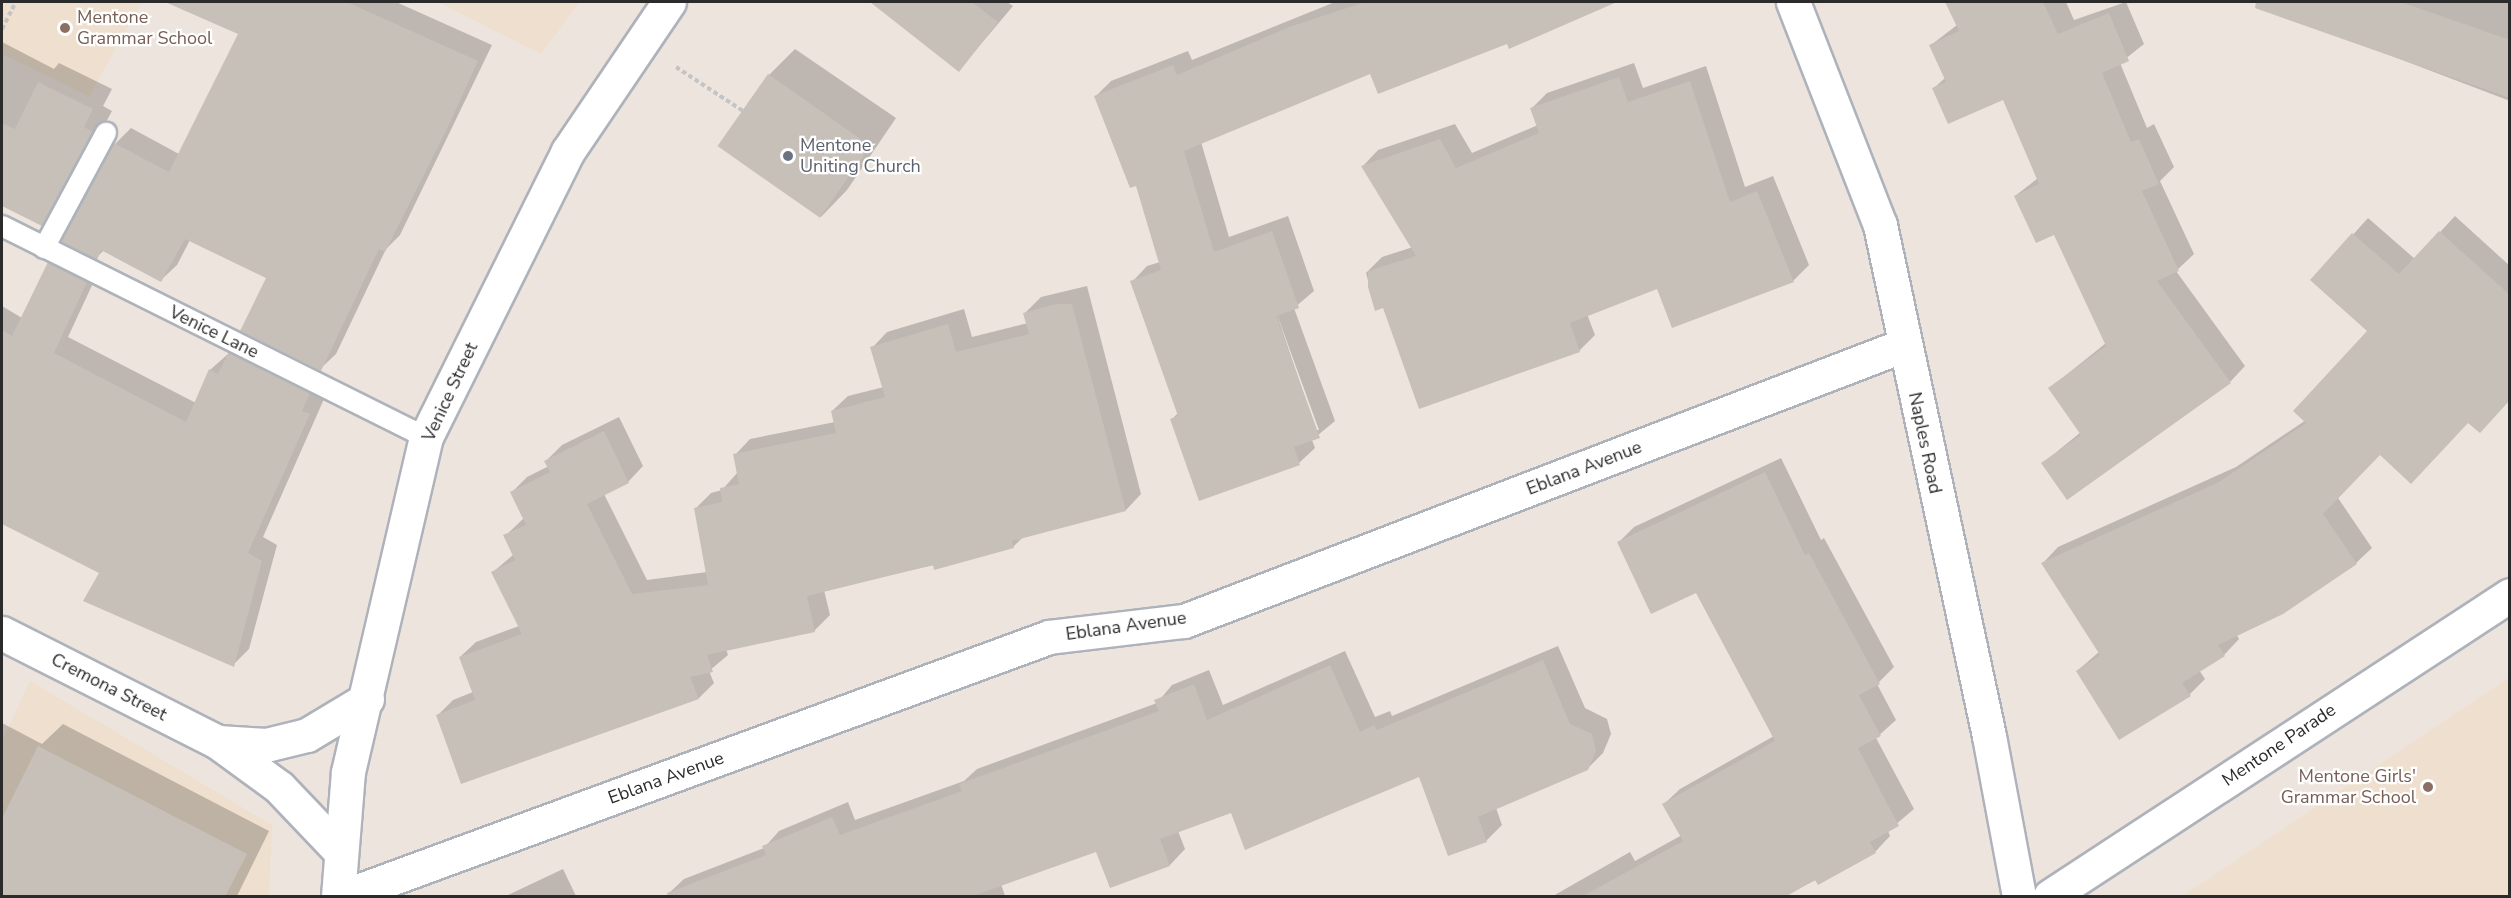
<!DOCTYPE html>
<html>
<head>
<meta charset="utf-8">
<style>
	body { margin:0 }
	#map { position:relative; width:2511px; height:898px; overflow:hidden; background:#ede4de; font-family:"Nunito Sans",sans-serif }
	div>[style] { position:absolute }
	.education>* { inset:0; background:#eedfce }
	.shadow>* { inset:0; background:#0003 }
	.building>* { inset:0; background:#c6c0b9; transform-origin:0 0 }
	.path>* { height:4px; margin-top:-2px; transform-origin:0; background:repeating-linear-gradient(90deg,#c4c4c4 0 4.5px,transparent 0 7.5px) }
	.roads { filter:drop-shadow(2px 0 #aeb2bb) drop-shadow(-2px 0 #aeb2bb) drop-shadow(0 2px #aeb2bb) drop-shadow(0 -2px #aeb2bb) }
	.lane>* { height:20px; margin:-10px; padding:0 10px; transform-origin:10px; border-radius:10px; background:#fff }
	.street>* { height:33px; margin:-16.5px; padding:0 16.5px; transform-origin:16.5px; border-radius:16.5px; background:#fff }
	.secondary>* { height:33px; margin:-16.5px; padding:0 16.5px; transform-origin:16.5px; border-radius:16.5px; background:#fff }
	.dots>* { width:16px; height:16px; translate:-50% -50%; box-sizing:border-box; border:3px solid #fff; border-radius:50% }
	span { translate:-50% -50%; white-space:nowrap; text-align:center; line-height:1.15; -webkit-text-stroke:4.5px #fff; paint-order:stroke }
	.education-label { font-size:18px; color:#785e54 }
	.left { translate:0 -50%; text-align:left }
	.right { translate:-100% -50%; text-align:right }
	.worship-label { font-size:18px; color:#5b616d }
	.street-label { font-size:18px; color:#2b2b2b }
	.frame { position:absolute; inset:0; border:3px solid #2b2b2b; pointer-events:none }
</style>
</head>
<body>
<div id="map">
	<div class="education">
		<div style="clip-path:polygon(2px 2px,142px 2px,89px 96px,2px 54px)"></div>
		<div style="clip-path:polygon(438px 2px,580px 2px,541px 54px)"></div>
		<div style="clip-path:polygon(2509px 678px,2509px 896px,2183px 896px)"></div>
		<div style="clip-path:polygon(30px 681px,272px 825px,269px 896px,2px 896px,2px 741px)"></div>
	</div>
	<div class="shadow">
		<div style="clip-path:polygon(182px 2px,396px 2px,492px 45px,400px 235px,386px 249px,336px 354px,320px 369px,268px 277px,190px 240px,177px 265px,161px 280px,104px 250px,96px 258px,115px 144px,131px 128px,179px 154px,240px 34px,180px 7px)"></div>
		<div style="clip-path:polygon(873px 2px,1007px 2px,1013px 6px,959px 70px)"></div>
		<div style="clip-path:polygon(evenodd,1335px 2px,1613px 2px,1510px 47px,1508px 42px,1371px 72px,1201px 142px,1229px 237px,1288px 216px,1314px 291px,1294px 308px,1335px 421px,1312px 440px,1315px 448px,1299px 463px,1172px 419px,1178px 413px,1132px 282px,1147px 266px,1160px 262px,1137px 184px,1096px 96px,1111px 81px,1188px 51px,1192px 60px,1335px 2px,1275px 309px,1319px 430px,1316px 430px,1275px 309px)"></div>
		<div style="clip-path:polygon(1947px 2px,2066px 2px,2074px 20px,2126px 2px,2144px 44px,2120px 63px,2147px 128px,2154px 124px,2174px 167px,2160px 181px,2194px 254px,2176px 271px,2245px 366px,2230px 382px,2043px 463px,2081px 432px,2050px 388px,2106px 343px,2055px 233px,2015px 196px,2038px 178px,2004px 98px,1934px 88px,1946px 77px,1931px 45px,1957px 25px)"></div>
		<div style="clip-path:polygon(2331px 2px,2510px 2px,2510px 101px,2321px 29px)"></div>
		<div style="clip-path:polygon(2px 42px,54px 69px,59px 63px,112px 89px,103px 106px,112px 111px,62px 204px,42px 224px,2px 204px)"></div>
		<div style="clip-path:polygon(795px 49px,896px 118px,847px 190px,821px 217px,769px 75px)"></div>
		<div style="clip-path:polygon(1634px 63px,1643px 88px,1706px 66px,1745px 187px,1773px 176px,1809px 265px,1793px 281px,1658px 287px,1587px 314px,1595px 335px,1579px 351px,1384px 306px,1376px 309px,1366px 273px,1382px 257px,1413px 247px,1363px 166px,1378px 150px,1455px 124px,1472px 153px,1538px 125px,1532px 108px,1547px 93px)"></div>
		<div style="clip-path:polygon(2455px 216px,2510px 266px,2510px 400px,2468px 421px,2380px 453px,2338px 498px,2372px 548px,2356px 563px,2236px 634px,2239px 639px,2224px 655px,2199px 670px,2205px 679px,2190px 694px,2077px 671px,2099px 652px,2043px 563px,2058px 547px,2236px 467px,2306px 420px,2369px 331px,2312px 280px,2368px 218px,2415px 259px)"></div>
		<div style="clip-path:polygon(65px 248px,101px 266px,68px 337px,196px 403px,210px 370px,246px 338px,325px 377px,316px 395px,324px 399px,263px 537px,277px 545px,249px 649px,233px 665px,101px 572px,2px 522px,2px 306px,22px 318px,49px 263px)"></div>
		<div style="clip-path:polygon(1087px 286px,1141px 494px,1126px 510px,1023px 537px,1013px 547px,824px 590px,830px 615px,814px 631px,726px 649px,728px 655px,709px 671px,714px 683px,699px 698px,438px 715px,453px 700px,473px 692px,460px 657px,476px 642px,519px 626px,493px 572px,514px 554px,505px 536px,524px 518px,512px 492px,527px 477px,549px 466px,546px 461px,562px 445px,619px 417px,643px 466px,628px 482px,604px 494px,647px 580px,707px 572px,696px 508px,711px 493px,722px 490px,737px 473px,735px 455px,750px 439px,835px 422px,832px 411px,848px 396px,884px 387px,872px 348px,887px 332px,964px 309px,972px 337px,1028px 323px,1025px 313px,1041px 297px)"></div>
		<div style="clip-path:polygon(1781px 458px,1821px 540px,1824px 538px,1894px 667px,1877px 684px,1896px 720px,1876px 738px,1914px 809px,1888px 831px,1890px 836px,1875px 852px,1782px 896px,1553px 896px,1630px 852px,1635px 861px,1682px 835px,1664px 804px,1680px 789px,1774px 736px,1696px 592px,1619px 542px,1634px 527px)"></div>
		<div style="clip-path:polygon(1558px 646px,1585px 708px,1607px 719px,1611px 734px,1603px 753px,1587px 769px,1496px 808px,1502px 825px,1486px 841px,1420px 775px,1232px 811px,1178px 831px,1185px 849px,1170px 865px,1110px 886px,1097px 850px,1001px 884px,1005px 896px,668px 894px,684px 879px,764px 848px,779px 831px,848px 802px,855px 820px,964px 781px,977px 769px,1157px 703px,1172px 685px,1209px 670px,1223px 705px,1345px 651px,1375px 717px,1390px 711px,1392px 716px)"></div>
		<div style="clip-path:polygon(2px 723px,42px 744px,63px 724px,269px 831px,237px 896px,2px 896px)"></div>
		<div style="clip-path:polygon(563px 869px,576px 896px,506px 896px)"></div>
	</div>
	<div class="building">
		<div style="clip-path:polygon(165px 2px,347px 2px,478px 61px,447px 129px,385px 252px,379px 249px,321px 371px,240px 331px,266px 278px,185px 239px,161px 282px,101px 250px,97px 260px,61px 242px,114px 143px,169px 172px,238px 34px)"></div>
		<div style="clip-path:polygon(870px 2px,972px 2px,998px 22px,959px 72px)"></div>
		<div style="clip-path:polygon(1365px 2px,1617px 2px,1509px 49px,1507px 44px,1378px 94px,1370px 74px,1184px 151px,1214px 252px,1272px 231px,1299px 308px,1276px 316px,1320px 438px,1294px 447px,1300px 465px,1199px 501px,1170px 419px,1178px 416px,1130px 281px,1161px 270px,1136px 186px,1130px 188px,1094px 96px,1173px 65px,1177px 75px,1292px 26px)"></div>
		<div style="clip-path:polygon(1945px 2px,2043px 2px,2058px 34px,2109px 13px,2129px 61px,2102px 73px,2131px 142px,2139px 139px,2159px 184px,2142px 191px,2179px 271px,2157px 281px,2231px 383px,2067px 500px,2041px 463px,2081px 435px,2048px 388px,2106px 346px,2054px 235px,2036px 243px,2014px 196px,2039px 184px,2003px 100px,1948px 124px,1932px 88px,1946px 82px,1929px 45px,1959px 31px)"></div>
		<div style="clip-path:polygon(2256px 2px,2401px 2px,2510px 40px,2510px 98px,2255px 8px)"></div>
		<div style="left:768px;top:74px;width:125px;height:88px;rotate:35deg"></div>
		<div style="clip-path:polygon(1619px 77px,1628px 102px,1690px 81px,1730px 202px,1757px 191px,1794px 282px,1672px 328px,1657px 289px,1570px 323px,1580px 352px,1419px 409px,1383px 308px,1375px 311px,1368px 287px,1368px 271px,1416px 256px,1361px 166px,1440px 139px,1456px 168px,1539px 133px,1530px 108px)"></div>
		<div style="clip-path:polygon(38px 82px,93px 109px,84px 127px,93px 132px,42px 226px,2px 206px,2px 123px,15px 129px)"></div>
		<div style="clip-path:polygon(2439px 231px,2510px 295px,2510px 400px,2480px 433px,2468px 423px,2411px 484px,2380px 455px,2323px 514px,2357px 564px,2283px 614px,2218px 645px,2225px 656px,2182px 683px,2191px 696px,2119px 740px,2076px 671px,2100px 655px,2041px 563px,2219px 482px,2306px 423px,2293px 411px,2367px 331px,2310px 280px,2352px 233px,2399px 274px)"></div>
		<div style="clip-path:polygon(48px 262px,87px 282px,54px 353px,186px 422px,209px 369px,218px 374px,229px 352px,310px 393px,302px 411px,310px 414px,248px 553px,262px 561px,234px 667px,83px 601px,99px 573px,2px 524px,2px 330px,12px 336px)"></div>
		<div style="clip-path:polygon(1056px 304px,1072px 304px,1126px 511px,1012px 541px,1014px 548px,934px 570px,933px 565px,807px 596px,815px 632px,707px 655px,713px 672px,690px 677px,699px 699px,461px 784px,436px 715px,475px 700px,459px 657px,522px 634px,491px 572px,515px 560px,503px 535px,526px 525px,510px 492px,550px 472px,544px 461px,604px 431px,629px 483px,587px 504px,632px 594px,708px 585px,694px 508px,722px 502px,720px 488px,739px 484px,733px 454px,836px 433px,831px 411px,885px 397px,870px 347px,948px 324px,956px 352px,1029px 334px,1023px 313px)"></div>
		<div style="clip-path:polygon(1765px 472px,1805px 555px,1809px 553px,1880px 684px,1859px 695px,1881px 736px,1858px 748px,1899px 826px,1870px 842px,1876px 853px,1818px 885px,1815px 880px,1785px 897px,1581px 897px,1683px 841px,1662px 804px,1775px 741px,1696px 593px,1651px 614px,1617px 542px)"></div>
		<div style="clip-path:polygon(1543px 660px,1570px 724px,1592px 734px,1596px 751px,1588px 770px,1478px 817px,1487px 842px,1448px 856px,1419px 777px,1245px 850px,1231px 813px,1160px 839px,1170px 866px,1110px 888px,1096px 852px,970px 897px,668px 897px,667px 893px,766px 855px,762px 846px,832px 817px,840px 835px,962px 791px,959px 784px,1159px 711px,1154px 700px,1194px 684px,1207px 720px,1330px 665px,1360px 732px,1374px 725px,1377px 730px)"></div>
		<div style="clip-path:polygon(38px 746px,247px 854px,225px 897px,2px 897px,2px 818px)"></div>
	</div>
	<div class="path">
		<div style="left:2px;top:29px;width:30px;rotate:-63deg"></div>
		<div style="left:676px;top:67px;width:80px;rotate:33.3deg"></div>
	</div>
	<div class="roads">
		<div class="lane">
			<div style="left:2px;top:226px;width:474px;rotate:26.5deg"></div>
			<div style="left:44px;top:248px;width:131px;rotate:-61.7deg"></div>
		</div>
		<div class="street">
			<div style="left:1793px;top:2px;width:239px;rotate:68.7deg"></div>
			<div style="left:1880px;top:225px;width:522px;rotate:77.96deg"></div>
			<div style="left:1989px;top:736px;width:163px;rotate:79.4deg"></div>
			<div style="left:2px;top:633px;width:240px;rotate:26.8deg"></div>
			<div style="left:216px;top:741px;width:78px;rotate:36.1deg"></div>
			<div style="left:279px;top:787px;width:87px;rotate:46.4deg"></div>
			<div style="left:218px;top:742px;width:48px;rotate:3.6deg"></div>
			<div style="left:266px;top:745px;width:42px;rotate:-13.7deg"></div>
			<div style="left:307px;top:735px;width:70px;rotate:-31deg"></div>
			<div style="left:338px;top:896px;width:124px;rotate:-85.4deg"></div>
			<div style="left:348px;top:772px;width:344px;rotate:-76.9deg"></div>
			<div style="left:426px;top:437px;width:319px;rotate:-63.6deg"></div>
			<div style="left:568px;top:151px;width:180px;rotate:-55.9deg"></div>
			<div style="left:344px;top:896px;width:751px;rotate:-20.17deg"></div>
			<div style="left:1049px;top:637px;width:136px;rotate:-6.8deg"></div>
			<div style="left:1184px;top:621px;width:771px;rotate:-20.97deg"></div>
		</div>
		<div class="secondary">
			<div style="left:2050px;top:896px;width:550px;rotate:-33.2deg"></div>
		</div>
	</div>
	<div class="dots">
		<div style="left:65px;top:28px;background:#8d6e63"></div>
		<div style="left:788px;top:156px;background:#6b7280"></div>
		<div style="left:2428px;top:787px;background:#8d6e63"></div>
	</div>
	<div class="education-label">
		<span class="left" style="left:77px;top:28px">Mentone<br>Grammar School</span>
		<span class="right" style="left:2416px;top:787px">Mentone Girls'<br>Grammar School</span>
	</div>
	<div class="worship-label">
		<span class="left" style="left:800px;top:156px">Mentone<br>Uniting Church</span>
	</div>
	<div class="street-label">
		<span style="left:214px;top:332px;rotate:26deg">Venice Lane</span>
		<span style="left:450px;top:392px;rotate:-65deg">Venice Street</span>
		<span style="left:1925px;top:443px;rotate:78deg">Naples Road</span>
		<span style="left:1584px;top:468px;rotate:-21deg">Eblana Avenue</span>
		<span style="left:1126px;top:626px;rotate:-8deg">Eblana Avenue</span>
		<span style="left:109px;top:687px;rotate:27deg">Cremona Street</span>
		<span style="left:2279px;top:745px;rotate:-34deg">Mentone Parade</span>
		<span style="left:666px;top:778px;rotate:-20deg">Eblana Avenue</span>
	</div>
	<div class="frame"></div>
</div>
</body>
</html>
